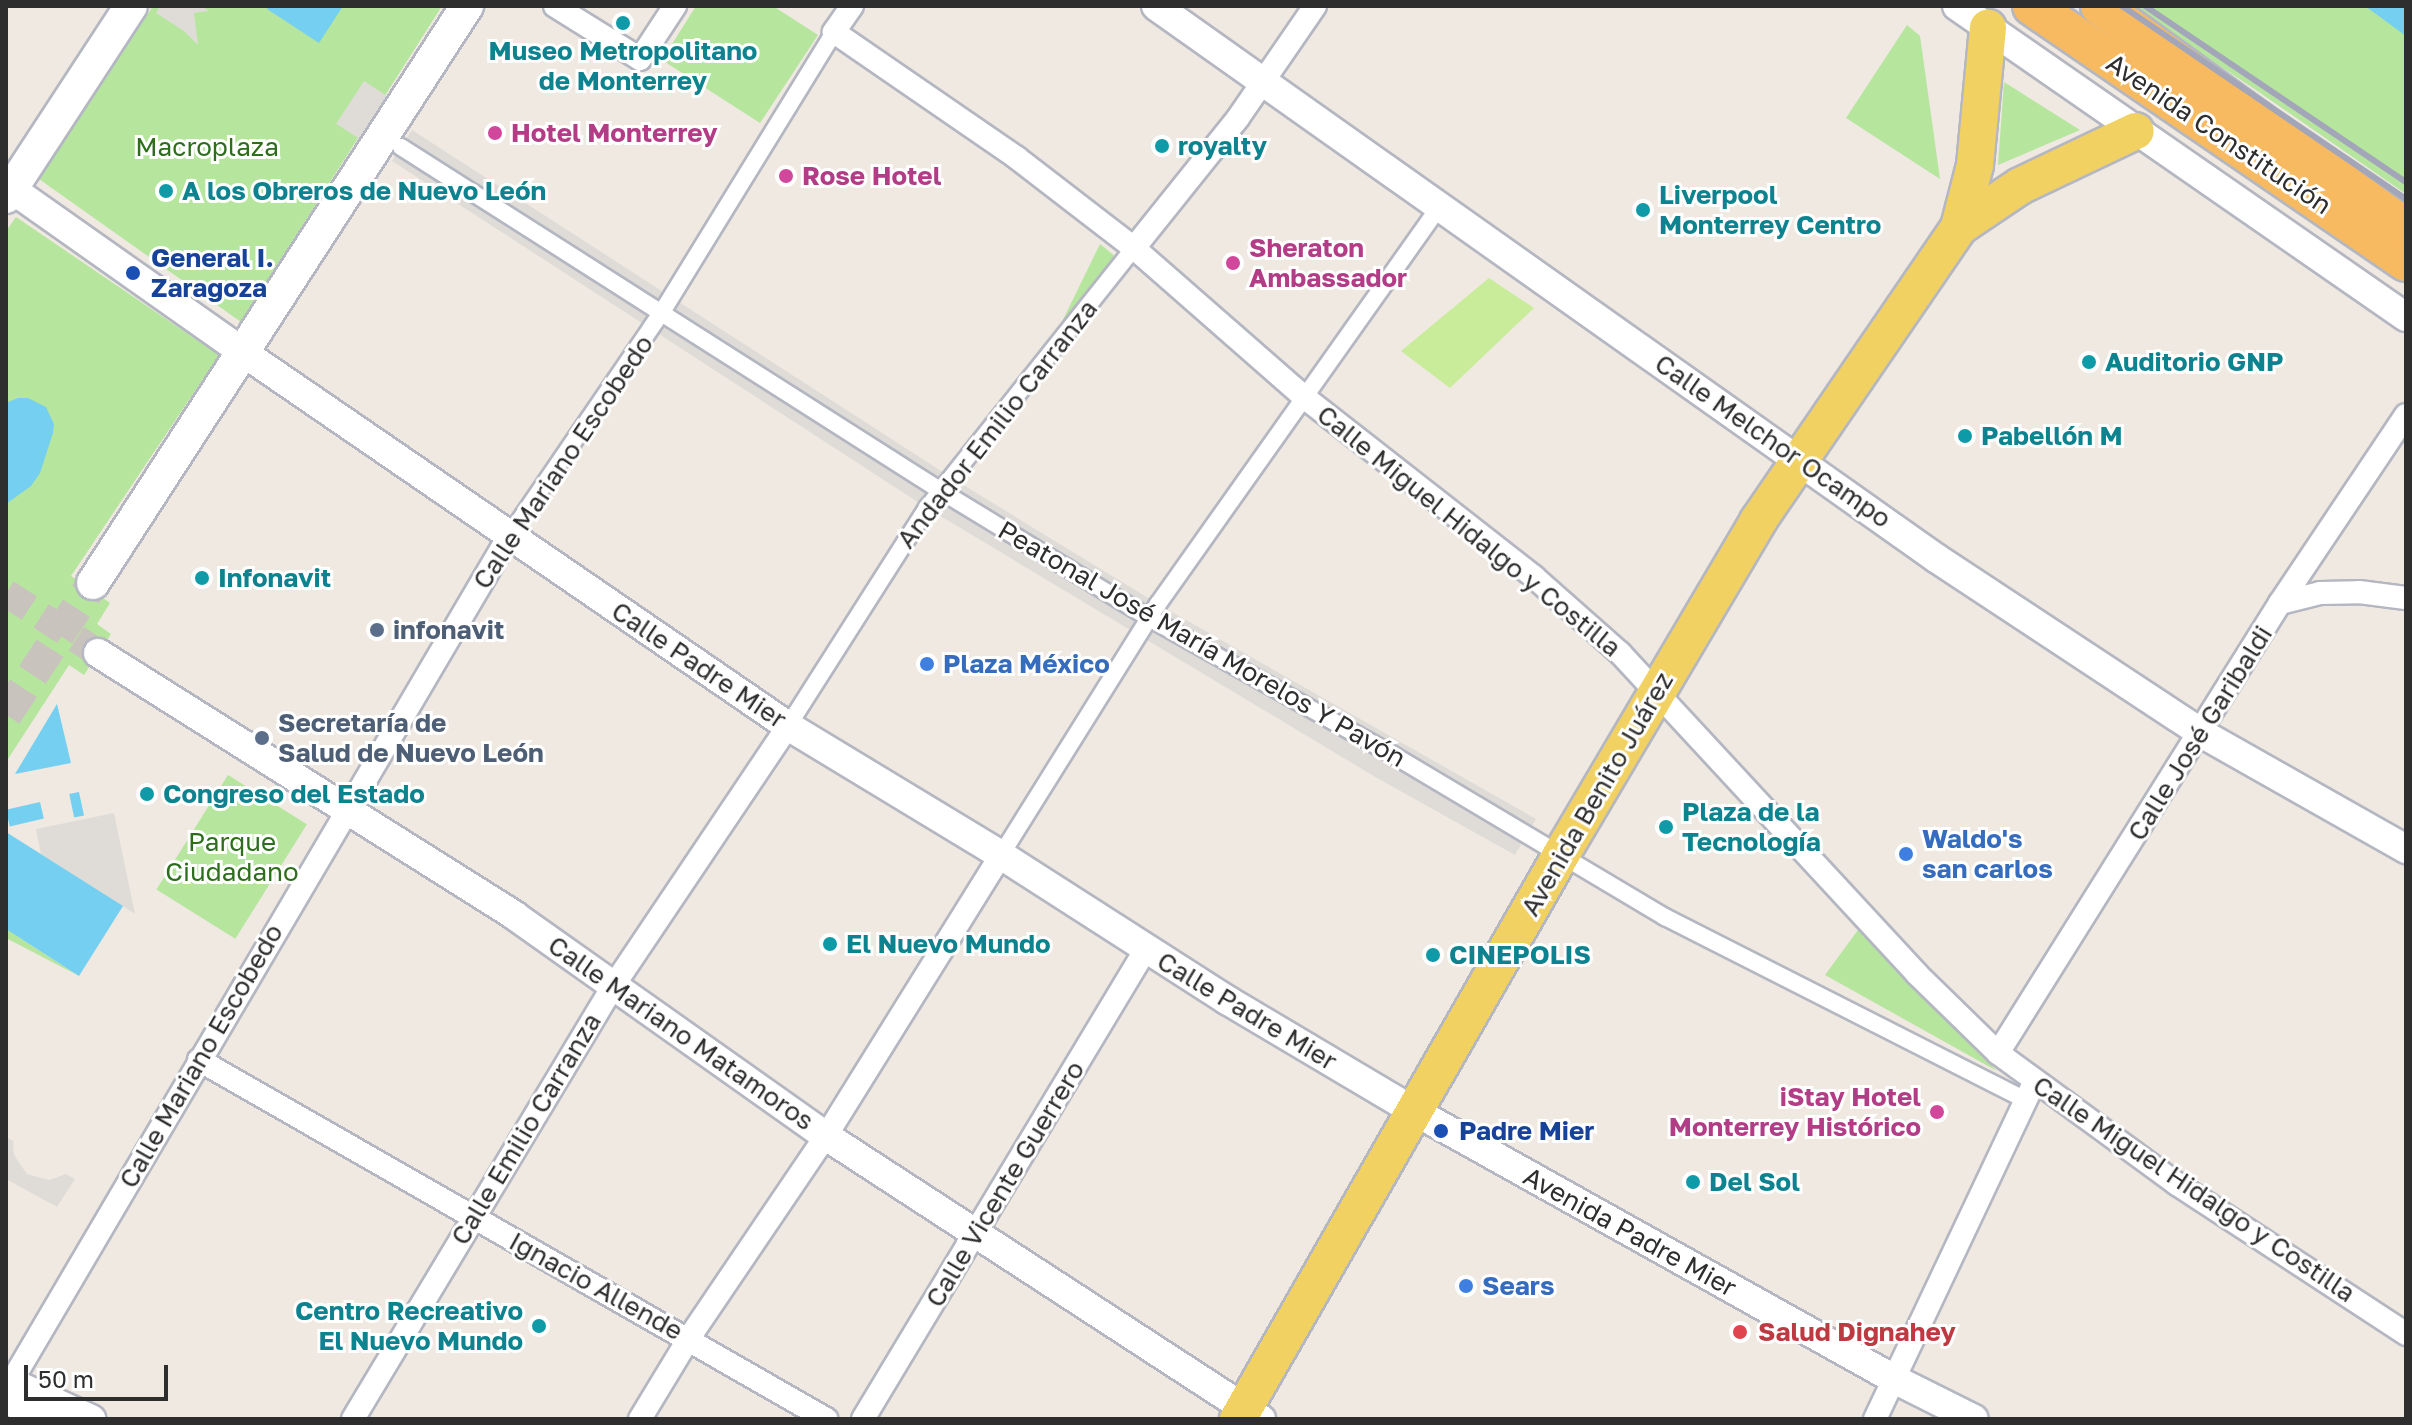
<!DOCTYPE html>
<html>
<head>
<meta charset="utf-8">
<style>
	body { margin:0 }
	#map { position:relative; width:2412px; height:1425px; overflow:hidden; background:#efe9e1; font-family:"Golos Text",sans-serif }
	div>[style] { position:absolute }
	.green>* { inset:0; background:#b6e59e; transform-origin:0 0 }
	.pitch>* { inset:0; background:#c9ec9a }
	.plaza>* { inset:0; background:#dfdcd8; transform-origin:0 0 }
	.water>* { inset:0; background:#75cff0; transform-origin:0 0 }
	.tertiary-tunnel>* { height:28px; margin-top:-14px; transform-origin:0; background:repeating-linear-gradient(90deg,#c8c4bd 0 28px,transparent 0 42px) }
	.secondary-tunnel>* { height:32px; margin-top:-16px; transform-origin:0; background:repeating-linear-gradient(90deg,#c8c4bd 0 32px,transparent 0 48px) }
	.roads { filter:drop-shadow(2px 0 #b4b7c1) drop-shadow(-2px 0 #b4b7c1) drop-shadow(0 2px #b4b7c1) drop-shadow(0 -2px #b4b7c1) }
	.pedestrian>* { height:16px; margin:-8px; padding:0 8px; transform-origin:8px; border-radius:8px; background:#fff }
	.minor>* { height:22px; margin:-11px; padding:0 11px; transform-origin:11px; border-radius:11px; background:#fff }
	.tertiary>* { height:28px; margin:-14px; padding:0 14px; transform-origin:14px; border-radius:14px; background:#fff }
	.secondary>* { height:32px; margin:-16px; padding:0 16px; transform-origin:16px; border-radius:16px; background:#fff }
	.primary>* { height:36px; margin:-18px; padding:0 18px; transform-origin:18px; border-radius:18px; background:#f2d163 }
	.trunk>* { height:38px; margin:-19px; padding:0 19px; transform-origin:19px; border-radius:19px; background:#f8ba60 }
	.rail>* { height:6px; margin:-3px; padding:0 3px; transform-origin:3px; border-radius:3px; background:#a3a6b8 }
	.dots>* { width:22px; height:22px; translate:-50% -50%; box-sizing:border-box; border:4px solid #fff; border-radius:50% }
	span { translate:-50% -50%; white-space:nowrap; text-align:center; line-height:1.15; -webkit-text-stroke:6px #fff; paint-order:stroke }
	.culture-label { font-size:26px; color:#0d838f; font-weight:700 }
	.left { translate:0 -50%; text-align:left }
	.right { translate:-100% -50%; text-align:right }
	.hotel-label { font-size:26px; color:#b23c85; font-weight:700 }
	.street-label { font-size:26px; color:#2e2e2e }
	.park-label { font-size:26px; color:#2c6e1b }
	.transit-label { font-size:26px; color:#164399; font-weight:700 }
	.service-label { font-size:26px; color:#4e5e75; font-weight:700 }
	.shop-label { font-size:26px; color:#366cbe; font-weight:700 }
	.health-label { font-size:26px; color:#be3a42; font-weight:700 }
	.frame { position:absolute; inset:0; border:8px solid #2e2e2e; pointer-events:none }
	.scale { position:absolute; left:24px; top:1365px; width:144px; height:36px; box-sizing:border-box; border:4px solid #2e2e2e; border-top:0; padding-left:10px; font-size:24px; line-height:28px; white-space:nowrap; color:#2e2e2e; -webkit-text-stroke:6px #fff; paint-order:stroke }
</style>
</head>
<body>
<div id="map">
	<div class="green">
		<div style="clip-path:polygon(153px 6px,442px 6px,241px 322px,39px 179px)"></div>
		<div style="clip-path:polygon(696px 6px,773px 6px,818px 35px,760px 123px,662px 60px)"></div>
		<div style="clip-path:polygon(2129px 6px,2406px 6px,2406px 194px,2256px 90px)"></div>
		<div style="clip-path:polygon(1907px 25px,1920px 36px,1940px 179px,1846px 118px)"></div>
		<div style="clip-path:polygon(2004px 82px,2080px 130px,1998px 165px)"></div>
		<div style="clip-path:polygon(16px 217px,219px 355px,71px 576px,110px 603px,97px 624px,111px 634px,84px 675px,69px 665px,6px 762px,6px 231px)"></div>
		<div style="clip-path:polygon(1100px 244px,1116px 257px,1056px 334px)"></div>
		<div style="left:228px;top:775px;width:93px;height:135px;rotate:32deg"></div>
		<div style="clip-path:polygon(6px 929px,79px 976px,6px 938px)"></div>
		<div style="clip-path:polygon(1858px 930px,1997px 1071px,1825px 975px)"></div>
	</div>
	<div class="pitch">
		<div style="clip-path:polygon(1489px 278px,1534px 308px,1450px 388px,1401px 351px)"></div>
	</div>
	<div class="plaza">
		<div style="clip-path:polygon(160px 6px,201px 6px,209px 11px,194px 13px,198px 45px,184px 31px,156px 13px)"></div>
		<div style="left:364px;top:81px;width:27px;height:51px;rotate:33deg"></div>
		<div style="clip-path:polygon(412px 130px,952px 478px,1158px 604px,1536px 819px,1515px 855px,1377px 778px,927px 508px,392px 161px)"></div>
		<div style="clip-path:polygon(114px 813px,135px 914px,41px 854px,36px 829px)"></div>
		<div style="clip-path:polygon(6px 1137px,13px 1141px,14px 1155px,27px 1174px,49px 1180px,66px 1174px,75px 1179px,57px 1207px,6px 1179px)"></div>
	</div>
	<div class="water">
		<div style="clip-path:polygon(269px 6px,343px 6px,319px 43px,267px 9px)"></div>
		<div style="clip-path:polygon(2365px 6px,2406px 6px,2406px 36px)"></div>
		<div style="clip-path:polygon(18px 398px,28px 398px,46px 407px,54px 424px,53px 433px,40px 473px,31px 486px,6px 504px,6px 403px)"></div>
		<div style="clip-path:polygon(57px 704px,71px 763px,15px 774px)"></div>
		<div style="left:79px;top:792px;width:24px;height:10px;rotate:78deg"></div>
		<div style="left:40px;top:802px;width:17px;height:35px;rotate:77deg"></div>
		<div style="clip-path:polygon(6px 832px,123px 906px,79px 976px,6px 929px)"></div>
	</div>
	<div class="tertiary-tunnel">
		<div style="left:6px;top:593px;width:110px;rotate:33.1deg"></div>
	</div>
	<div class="secondary-tunnel">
		<div style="left:6px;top:715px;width:158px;rotate:-56.6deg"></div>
	</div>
	<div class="roads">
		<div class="pedestrian">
			<div style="left:401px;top:147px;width:640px;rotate:32.5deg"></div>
			<div style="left:941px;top:491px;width:244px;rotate:31.4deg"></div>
			<div style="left:1149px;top:618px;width:280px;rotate:29.3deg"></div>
			<div style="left:1393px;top:755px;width:317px;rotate:30.8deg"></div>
			<div style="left:1665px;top:917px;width:406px;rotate:26.9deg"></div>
			<div style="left:509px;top:536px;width:271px;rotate:-55.7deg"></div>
			<div style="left:662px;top:312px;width:329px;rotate:-58.4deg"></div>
			<div style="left:788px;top:726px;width:259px;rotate:-57.5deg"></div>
			<div style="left:927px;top:508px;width:332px;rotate:-51.5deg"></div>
			<div style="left:1001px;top:855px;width:296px;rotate:-58deg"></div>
			<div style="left:1158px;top:604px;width:489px;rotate:-54.7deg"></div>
		</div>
		<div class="minor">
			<div style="left:555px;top:6px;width:100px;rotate:31.9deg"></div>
			<div style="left:640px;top:59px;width:64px;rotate:-56.6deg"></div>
			<div style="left:852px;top:6px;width:32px;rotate:125deg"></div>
			<div style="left:834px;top:32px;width:222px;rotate:34.5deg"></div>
			<div style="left:1017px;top:158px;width:148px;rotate:37.6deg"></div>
			<div style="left:1134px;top:248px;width:226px;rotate:41.2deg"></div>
			<div style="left:1304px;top:397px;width:292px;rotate:38deg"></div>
			<div style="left:1534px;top:577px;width:115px;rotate:41.5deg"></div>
			<div style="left:1620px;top:653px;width:437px;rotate:47.2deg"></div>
			<div style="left:1917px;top:974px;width:113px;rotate:44.3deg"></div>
			<div style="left:1998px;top:1053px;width:222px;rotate:36.2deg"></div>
			<div style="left:2177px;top:1184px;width:274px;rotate:33.2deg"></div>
			<div style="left:1134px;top:248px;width:166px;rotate:-51.3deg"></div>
			<div style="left:1238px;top:118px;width:136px;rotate:-55.5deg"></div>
			<div style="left:2280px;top:603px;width:41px;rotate:-14deg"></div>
			<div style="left:2320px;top:593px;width:39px;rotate:-1deg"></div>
			<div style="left:2359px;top:592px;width:47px;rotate:7.3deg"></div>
			<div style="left:1998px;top:1053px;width:531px;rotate:-57.93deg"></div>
			<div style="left:2280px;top:603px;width:226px;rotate:-56.2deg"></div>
			<div style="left:199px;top:1060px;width:723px;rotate:29.79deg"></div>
			<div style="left:6px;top:1391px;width:992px;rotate:-59.53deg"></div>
			<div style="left:353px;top:1419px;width:499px;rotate:-59deg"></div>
			<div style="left:610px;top:991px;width:319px;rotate:-56.1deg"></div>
			<div style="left:640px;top:1419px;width:95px;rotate:-58.8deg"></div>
			<div style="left:689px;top:1338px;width:244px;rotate:-55.9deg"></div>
			<div style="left:826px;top:1136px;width:331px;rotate:-58.1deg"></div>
			<div style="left:863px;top:1419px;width:549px;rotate:-58.95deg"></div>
			<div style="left:1875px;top:1419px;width:373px;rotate:-64.7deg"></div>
		</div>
		<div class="tertiary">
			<div style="left:1156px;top:6px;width:956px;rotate:35.29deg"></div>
			<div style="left:1936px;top:558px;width:318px;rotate:33.4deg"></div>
			<div style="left:2201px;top:733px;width:236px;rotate:29.5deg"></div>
			<div style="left:1957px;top:6px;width:546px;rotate:34.71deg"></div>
			<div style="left:6px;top:185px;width:291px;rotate:35.2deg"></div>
			<div style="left:244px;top:353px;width:660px;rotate:34.44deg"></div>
			<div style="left:788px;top:726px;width:249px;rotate:31.2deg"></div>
			<div style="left:1001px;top:855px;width:269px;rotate:32.7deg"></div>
			<div style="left:1227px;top:1000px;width:217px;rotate:30.7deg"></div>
			<div style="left:1414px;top:1111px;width:550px;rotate:29.18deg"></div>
			<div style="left:1894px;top:1379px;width:89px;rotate:26.6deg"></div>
			<div style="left:98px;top:653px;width:493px;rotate:32.2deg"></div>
			<div style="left:515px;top:916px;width:381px;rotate:35.3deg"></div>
			<div style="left:826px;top:1136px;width:519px;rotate:33.05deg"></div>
			<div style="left:6px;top:1380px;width:94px;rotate:24.6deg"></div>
			<div style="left:6px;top:1399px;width:43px;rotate:27.8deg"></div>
		</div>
		<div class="secondary">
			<div style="left:6px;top:197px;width:228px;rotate:-56.8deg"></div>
			<div style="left:93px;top:583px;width:688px;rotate:-57.05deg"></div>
		</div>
		<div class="primary">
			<div style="left:1959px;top:227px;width:64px;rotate:-75.5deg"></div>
			<div style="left:1975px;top:165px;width:138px;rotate:-84.6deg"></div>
			<div style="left:1238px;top:1419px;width:652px;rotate:-60.21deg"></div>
			<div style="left:1562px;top:853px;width:386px;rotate:-59.4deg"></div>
			<div style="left:1758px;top:521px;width:356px;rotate:-55.6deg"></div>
			<div style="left:1959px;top:227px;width:73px;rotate:-33.9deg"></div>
			<div style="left:2020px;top:186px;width:128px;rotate:-25.4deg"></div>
		</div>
		<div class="trunk">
			<div style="left:2032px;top:6px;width:453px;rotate:34.4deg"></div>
			<div style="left:2100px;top:6px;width:378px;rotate:36deg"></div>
		</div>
	</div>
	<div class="rail">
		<div style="left:2122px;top:6px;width:343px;rotate:34.2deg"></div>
		<div style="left:2145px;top:6px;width:315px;rotate:34deg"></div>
	</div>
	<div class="dots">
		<div style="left:623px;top:23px;background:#0f9aa8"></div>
		<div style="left:495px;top:133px;background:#d1479c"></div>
		<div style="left:1162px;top:146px;background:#0f9aa8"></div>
		<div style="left:786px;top:176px;background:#d1479c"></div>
		<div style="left:166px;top:191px;background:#0f9aa8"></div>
		<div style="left:1643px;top:210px;background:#0f9aa8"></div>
		<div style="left:1233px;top:263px;background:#d1479c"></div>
		<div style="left:133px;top:273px;background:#1a4fb4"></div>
		<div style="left:2089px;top:362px;background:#0f9aa8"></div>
		<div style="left:1965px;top:436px;background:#0f9aa8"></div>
		<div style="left:202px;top:578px;background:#0f9aa8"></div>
		<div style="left:377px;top:630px;background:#5c6f8a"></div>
		<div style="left:927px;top:664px;background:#3f7fe0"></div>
		<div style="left:262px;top:738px;background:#5c6f8a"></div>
		<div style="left:147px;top:794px;background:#0f9aa8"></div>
		<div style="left:1666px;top:827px;background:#0f9aa8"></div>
		<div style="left:1906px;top:854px;background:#3f7fe0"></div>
		<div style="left:830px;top:944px;background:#0f9aa8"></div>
		<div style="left:1433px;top:955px;background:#0f9aa8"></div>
		<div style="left:1937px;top:1112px;background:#d1479c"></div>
		<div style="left:1441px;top:1131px;background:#1a4fb4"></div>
		<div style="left:1693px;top:1182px;background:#0f9aa8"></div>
		<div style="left:1466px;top:1286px;background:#3f7fe0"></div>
		<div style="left:539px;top:1326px;background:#0f9aa8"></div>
		<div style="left:1740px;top:1332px;background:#e0444e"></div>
	</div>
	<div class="culture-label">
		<span style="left:623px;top:66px">Museo Metropolitano<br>de Monterrey</span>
		<span class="left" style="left:1178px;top:146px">royalty</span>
		<span class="left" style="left:182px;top:191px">A los Obreros de Nuevo León</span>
		<span class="left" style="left:1659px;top:210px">Liverpool<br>Monterrey Centro</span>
		<span class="left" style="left:2105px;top:362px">Auditorio GNP</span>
		<span class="left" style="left:1981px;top:436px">Pabellón M</span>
		<span class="left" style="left:218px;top:578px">Infonavit</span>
		<span class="left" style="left:163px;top:794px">Congreso del Estado</span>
		<span class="left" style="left:1682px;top:827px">Plaza de la<br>Tecnología</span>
		<span class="left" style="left:846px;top:944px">El Nuevo Mundo</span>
		<span class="left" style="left:1449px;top:955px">CINEPOLIS</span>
		<span class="left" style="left:1709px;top:1182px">Del Sol</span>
		<span class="right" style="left:523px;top:1326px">Centro Recreativo<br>El Nuevo Mundo</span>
	</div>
	<div class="hotel-label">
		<span class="left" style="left:511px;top:133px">Hotel Monterrey</span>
		<span class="left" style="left:802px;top:176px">Rose Hotel</span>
		<span class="left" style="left:1249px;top:263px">Sheraton<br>Ambassador</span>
		<span class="right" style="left:1921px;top:1112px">iStay Hotel<br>Monterrey Histórico</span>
	</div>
	<div class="street-label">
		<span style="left:2219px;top:134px;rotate:34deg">Avenida Constitución</span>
		<span style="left:997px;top:424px;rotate:-52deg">Andador Emilio Carranza</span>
		<span style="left:1773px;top:441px;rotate:35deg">Calle Melchor Ocampo</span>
		<span style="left:563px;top:462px;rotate:-56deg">Calle Mariano Escobedo</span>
		<span style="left:1469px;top:531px;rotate:39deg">Calle Miguel Hidalgo y Costilla</span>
		<span style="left:1202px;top:644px;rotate:30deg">Peatonal José María Morelos Y Pavón</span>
		<span style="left:699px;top:665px;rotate:34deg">Calle Padre Mier</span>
		<span style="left:2200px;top:733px;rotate:-58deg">Calle José Garibaldi</span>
		<span style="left:1597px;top:794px;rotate:-60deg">Avenida Benito Juárez</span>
		<span style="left:1247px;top:1011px;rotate:31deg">Calle Padre Mier</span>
		<span style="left:681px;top:1033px;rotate:35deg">Calle Mariano Matamoros</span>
		<span style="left:201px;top:1056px;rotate:-60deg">Calle Mariano Escobedo</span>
		<span style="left:526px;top:1129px;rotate:-59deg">Calle Emilio Carranza</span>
		<span style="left:1005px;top:1184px;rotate:-59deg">Calle Vicente Guerrero</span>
		<span style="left:2194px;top:1189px;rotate:34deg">Calle Miguel Hidalgo y Costilla</span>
		<span style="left:1630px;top:1232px;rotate:29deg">Avenida Padre Mier</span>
		<span style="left:596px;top:1286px;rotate:29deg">Ignacio Allende</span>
	</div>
	<div class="park-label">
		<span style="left:207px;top:147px">Macroplaza</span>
		<span style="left:232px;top:857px">Parque<br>Ciudadano</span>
	</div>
	<div class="transit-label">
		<span class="left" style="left:151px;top:273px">General I.<br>Zaragoza</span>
		<span class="left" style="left:1459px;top:1131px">Padre Mier</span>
	</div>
	<div class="service-label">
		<span class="left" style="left:393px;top:630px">infonavit</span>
		<span class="left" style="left:278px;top:738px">Secretaría de<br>Salud de Nuevo León</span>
	</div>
	<div class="shop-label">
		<span class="left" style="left:943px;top:664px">Plaza México</span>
		<span class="left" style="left:1922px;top:854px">Waldo's<br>san carlos</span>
		<span class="left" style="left:1482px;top:1286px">Sears</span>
	</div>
	<div class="health-label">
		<span class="left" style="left:1758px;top:1332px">Salud Dignahey</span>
	</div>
	<div class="frame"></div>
	<div class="scale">50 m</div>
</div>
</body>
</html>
